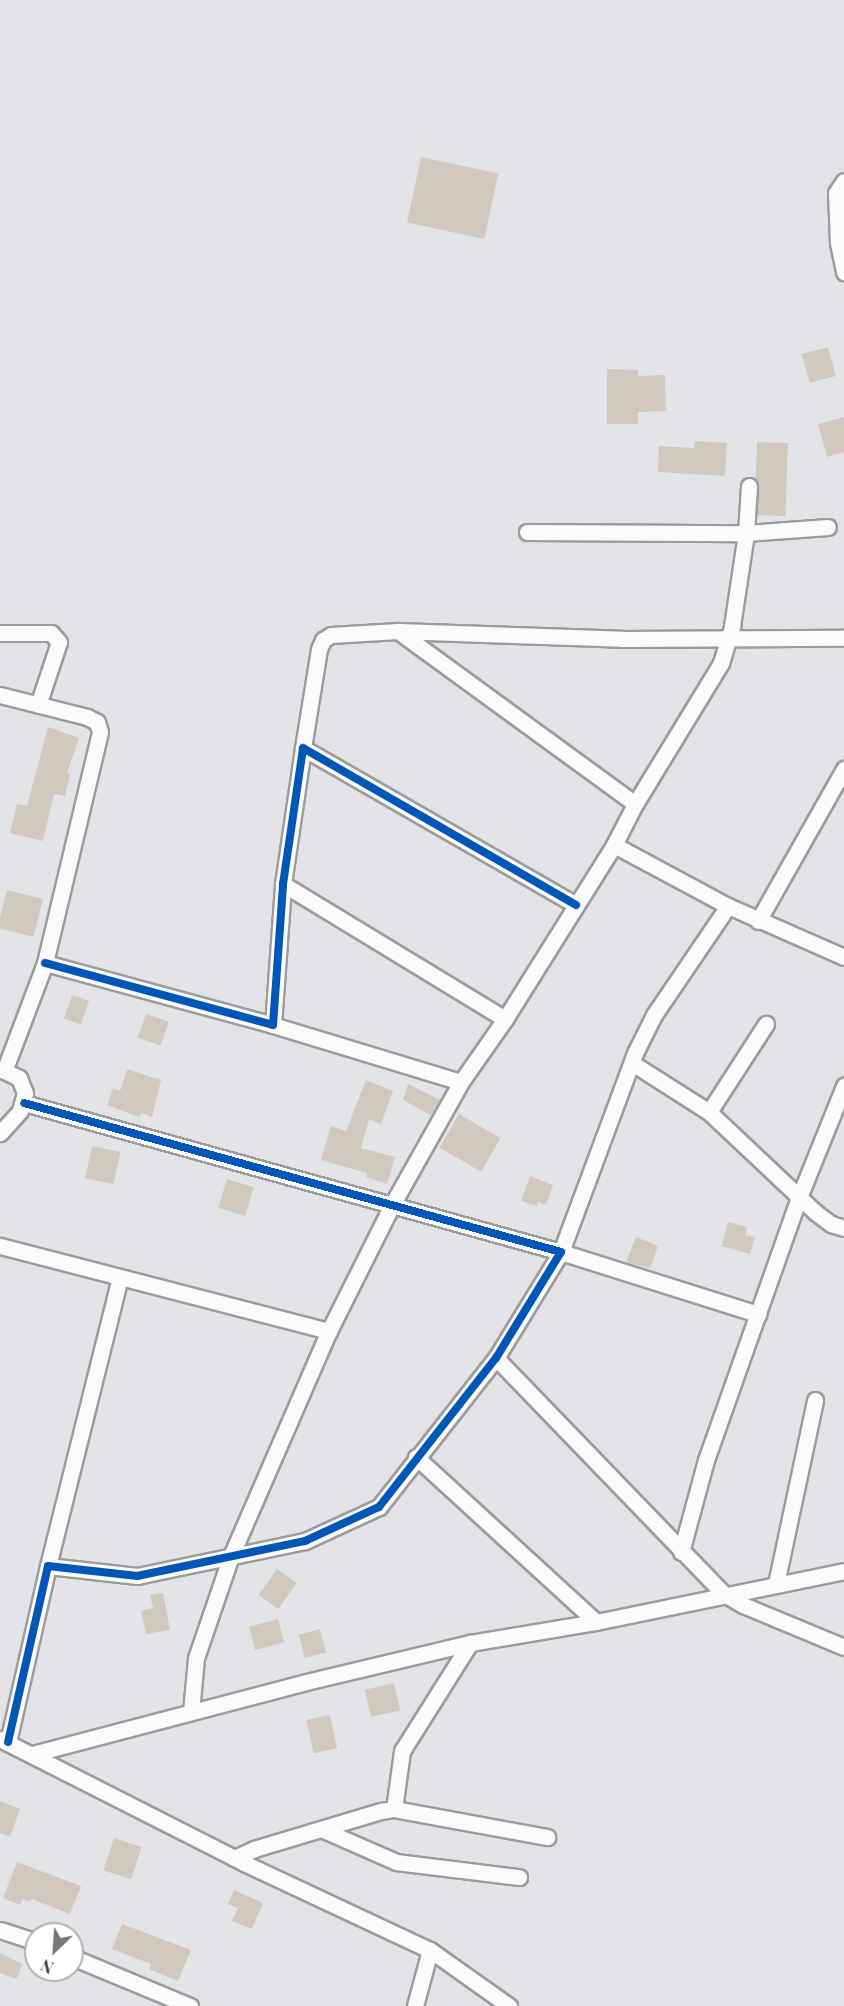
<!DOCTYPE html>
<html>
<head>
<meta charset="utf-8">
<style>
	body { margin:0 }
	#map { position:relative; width:844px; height:2006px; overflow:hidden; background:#e3e3e8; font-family:"Playfair Display",serif }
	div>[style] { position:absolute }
	.building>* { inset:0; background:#d1c9bd; transform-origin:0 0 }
	.roads { filter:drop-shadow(2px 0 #9c9c9f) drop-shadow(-2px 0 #9c9c9f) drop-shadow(0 2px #9c9c9f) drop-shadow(0 -2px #9c9c9f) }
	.minor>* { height:15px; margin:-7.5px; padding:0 7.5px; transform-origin:7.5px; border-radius:7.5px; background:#fbfbfc }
	.cycleway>* { height:8px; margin:-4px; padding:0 4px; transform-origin:4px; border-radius:4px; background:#0057b8 }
	span { translate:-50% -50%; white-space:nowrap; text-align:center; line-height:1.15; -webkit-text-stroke:4.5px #fff; paint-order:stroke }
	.north { position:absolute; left:24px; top:1922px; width:60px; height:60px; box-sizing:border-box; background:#fff; border:2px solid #b1b1b2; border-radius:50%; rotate:205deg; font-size:16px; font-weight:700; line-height:24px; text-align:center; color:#3c3c3f }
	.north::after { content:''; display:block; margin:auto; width:21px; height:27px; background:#76767a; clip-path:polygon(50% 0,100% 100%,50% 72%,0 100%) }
</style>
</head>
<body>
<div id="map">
	<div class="building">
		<div style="left:421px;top:157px;width:79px;height:67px;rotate:12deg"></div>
		<div style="left:828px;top:347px;width:30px;height:27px;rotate:75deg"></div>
		<div style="clip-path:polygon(607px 369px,638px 370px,638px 376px,665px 375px,666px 411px,638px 412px,638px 424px,607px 424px)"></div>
		<div style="clip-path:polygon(844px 417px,844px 452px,827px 457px,818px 424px)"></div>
		<div style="clip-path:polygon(695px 441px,727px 443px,725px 476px,658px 472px,659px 446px,694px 448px)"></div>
		<div style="left:757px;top:442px;width:31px;height:73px;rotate:2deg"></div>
		<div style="clip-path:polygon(48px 727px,79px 738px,67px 773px,70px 774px,65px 796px,54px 794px,43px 841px,10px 833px,17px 804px,27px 806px)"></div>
		<div style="left:7px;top:890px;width:37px;height:39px;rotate:14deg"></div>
		<div style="left:72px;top:995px;width:18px;height:25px;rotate:19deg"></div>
		<div style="left:146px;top:1014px;width:24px;height:25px;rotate:19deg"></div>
		<div style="clip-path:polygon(127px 1069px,161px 1080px,152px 1117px,142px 1113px,139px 1117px,107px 1105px,113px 1088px,120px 1091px)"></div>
		<div style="clip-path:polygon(366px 1080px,393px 1091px,381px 1124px,369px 1119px,361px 1148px,395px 1157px,387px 1184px,366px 1177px,367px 1173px,321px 1160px,331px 1126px,346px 1131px)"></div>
		<div style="clip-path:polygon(408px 1084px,440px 1100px,431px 1115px,403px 1100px)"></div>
		<div style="left:459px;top:1114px;width:48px;height:39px;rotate:30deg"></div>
		<div style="left:92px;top:1146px;width:29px;height:33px;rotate:12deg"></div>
		<div style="clip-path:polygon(530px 1176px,553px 1185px,546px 1205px,538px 1202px,537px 1206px,521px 1201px)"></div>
		<div style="left:227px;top:1179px;width:28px;height:30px;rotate:17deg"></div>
		<div style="clip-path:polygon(728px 1222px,747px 1227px,745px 1235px,755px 1237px,750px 1254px,722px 1246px)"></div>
		<div style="clip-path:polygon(636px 1237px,658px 1246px,650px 1268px,626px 1262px)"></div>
		<div style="left:277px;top:1569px;width:24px;height:32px;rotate:35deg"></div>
		<div style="clip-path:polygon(163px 1593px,170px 1630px,146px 1634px,141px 1611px,153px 1608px,150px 1595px)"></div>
		<div style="left:278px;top:1619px;width:24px;height:30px;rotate:75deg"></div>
		<div style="left:320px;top:1629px;width:24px;height:22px;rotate:75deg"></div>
		<div style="left:394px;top:1683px;width:28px;height:30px;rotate:77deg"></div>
		<div style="left:330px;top:1715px;width:34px;height:24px;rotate:78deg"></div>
		<div style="clip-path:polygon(0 1801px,20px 1809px,10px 1837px,0 1833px)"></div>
		<div style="left:114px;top:1838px;width:29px;height:34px;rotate:18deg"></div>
		<div style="clip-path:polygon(17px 1862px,81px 1886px,70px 1914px,32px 1899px,30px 1902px,22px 1899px,20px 1905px,3px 1898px)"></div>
		<div style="clip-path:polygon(234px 1890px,263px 1903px,252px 1929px,232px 1921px,238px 1908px,228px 1904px)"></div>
		<div style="clip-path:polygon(122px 1924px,191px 1950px,178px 1981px,149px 1969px,151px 1964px,112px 1949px)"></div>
		<div style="clip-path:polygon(0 1953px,22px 1964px,17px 1979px,0 1973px)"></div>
	</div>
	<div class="roads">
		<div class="minor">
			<div style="left:844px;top:181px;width:14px;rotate:124deg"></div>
			<div style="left:836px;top:193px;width:50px;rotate:87.7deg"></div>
			<div style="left:838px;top:243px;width:30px;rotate:78deg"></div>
			<div style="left:527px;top:532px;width:219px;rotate:0.3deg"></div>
			<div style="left:746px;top:533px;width:82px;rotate:-4.2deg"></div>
			<div style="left:398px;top:631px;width:293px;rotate:36.1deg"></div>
			<div style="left:0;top:633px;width:51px"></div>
			<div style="left:51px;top:633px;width:12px;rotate:48deg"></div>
			<div style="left:59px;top:642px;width:66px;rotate:108.4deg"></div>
			<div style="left:0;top:695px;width:90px;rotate:14.2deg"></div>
			<div style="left:87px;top:717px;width:11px;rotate:27deg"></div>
			<div style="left:97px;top:722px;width:10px;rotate:73deg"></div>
			<div style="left:100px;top:732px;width:237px;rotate:103.4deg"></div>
			<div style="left:45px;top:963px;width:113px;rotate:110.7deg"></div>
			<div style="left:303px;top:748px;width:100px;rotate:-80.8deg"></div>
			<div style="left:319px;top:649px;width:10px;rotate:-66deg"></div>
			<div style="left:323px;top:640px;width:9px;rotate:-32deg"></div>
			<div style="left:331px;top:635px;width:67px;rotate:-3.4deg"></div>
			<div style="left:398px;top:631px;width:224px;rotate:2deg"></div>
			<div style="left:622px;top:639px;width:222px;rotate:-0.3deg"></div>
			<div style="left:614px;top:845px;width:129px;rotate:28.2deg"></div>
			<div style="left:728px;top:906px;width:127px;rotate:23.7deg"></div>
			<div style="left:283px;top:884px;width:260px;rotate:31.3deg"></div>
			<div style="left:728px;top:906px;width:132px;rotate:124.2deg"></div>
			<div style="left:654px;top:1015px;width:42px;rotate:116.6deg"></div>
			<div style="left:635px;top:1053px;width:212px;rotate:110.4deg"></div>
			<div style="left:561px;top:1252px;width:207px;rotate:17.5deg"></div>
			<div style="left:758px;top:921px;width:175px;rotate:-60.5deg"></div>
			<div style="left:45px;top:963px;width:236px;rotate:15.2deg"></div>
			<div style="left:273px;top:1025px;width:141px;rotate:-85.9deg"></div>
			<div style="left:283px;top:884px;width:137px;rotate:-81.6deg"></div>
			<div style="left:303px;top:748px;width:315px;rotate:29.9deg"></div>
			<div style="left:273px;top:1025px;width:196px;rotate:16.9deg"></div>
			<div style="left:632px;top:1063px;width:91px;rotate:32.5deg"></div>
			<div style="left:709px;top:1112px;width:105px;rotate:-57.1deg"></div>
			<div style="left:0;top:1069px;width:21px;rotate:25deg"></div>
			<div style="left:19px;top:1078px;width:16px;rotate:68deg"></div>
			<div style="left:25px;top:1093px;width:19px;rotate:106deg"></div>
			<div style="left:20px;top:1111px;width:30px;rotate:132deg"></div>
			<div style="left:709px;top:1112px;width:146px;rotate:43.3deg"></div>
			<div style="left:815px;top:1212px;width:20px;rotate:37deg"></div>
			<div style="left:831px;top:1224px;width:14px;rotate:17deg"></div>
			<div style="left:0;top:1246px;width:340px;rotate:14.5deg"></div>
			<div style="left:496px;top:1358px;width:328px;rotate:46deg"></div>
			<div style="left:724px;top:1594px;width:22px;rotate:30deg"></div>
			<div style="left:743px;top:1605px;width:109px;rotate:22.6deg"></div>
			<div style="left:416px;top:1457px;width:244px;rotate:42.5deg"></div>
			<div style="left:681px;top:1552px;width:95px;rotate:-74.8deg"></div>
			<div style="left:706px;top:1460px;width:281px;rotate:-70.5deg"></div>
			<div style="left:800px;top:1195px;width:118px;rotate:-68deg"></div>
			<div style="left:48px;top:1566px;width:297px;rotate:-76deg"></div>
			<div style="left:776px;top:1584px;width:188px;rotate:-78deg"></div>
			<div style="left:191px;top:1712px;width:54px;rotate:-84.7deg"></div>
			<div style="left:196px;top:1658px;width:108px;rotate:-71.1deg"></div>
			<div style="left:231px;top:1556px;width:245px;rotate:-66.5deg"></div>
			<div style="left:329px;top:1331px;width:141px;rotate:-63.4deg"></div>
			<div style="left:392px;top:1205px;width:141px;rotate:-60.7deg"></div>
			<div style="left:461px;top:1082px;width:77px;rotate:-55.1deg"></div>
			<div style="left:505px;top:1019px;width:205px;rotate:-57.9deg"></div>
			<div style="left:614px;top:845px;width:46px;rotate:-62.9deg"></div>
			<div style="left:635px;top:804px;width:165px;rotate:-58.6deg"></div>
			<div style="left:721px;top:663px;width:39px;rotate:-73deg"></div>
			<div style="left:732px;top:626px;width:94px;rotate:-81.4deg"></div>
			<div style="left:746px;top:533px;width:47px;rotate:-86.3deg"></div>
			<div style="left:0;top:1739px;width:274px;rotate:26.9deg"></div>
			<div style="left:244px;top:1863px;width:205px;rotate:25.1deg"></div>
			<div style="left:430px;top:1950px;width:97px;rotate:35.3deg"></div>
			<div style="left:8px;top:1742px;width:180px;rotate:-77.2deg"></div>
			<div style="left:48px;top:1566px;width:90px;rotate:6.4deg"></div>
			<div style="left:137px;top:1576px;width:172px;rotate:-11.8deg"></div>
			<div style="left:305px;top:1541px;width:81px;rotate:-24.7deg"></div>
			<div style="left:379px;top:1507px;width:189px;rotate:-51.9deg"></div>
			<div style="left:496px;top:1358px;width:124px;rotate:-58.5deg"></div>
			<div style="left:561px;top:1252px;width:557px;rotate:-164.49deg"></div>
			<div style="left:32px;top:1754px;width:283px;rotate:-14.7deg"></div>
			<div style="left:306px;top:1682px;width:169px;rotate:-13.4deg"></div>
			<div style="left:470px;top:1643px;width:128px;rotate:-9.5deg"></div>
			<div style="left:596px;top:1622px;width:253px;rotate:-11.6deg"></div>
			<div style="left:394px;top:1809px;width:59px;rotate:-82.1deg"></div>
			<div style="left:402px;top:1751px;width:128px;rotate:-57.8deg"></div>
			<div style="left:321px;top:1829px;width:82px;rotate:23.7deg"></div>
			<div style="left:396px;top:1862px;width:124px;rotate:7deg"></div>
			<div style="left:234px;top:1858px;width:22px;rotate:-24deg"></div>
			<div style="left:254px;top:1849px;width:133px;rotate:-16.7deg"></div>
			<div style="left:381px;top:1811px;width:13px;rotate:-9deg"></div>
			<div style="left:394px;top:1809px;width:156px;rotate:10.4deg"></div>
			<div style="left:0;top:1930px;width:38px;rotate:18deg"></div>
			<div style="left:72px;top:1957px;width:128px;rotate:22.6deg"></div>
			<div style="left:415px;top:2006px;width:58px;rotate:-75deg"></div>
		</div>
	</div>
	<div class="cycleway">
		<div style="left:45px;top:963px;width:236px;rotate:15.2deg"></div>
		<div style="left:273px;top:1025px;width:141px;rotate:-85.9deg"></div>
		<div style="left:283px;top:884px;width:137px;rotate:-81.6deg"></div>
		<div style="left:303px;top:748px;width:315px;rotate:29.9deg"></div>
		<div style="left:8px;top:1742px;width:180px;rotate:-77.2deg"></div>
		<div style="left:48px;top:1566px;width:90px;rotate:6.4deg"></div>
		<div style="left:137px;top:1576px;width:172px;rotate:-11.8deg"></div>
		<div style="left:305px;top:1541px;width:81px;rotate:-24.7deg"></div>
		<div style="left:379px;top:1507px;width:189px;rotate:-51.9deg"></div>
		<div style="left:496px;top:1358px;width:124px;rotate:-58.5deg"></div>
		<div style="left:561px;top:1252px;width:557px;rotate:-164.49deg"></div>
	</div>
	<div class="north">N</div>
</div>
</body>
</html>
